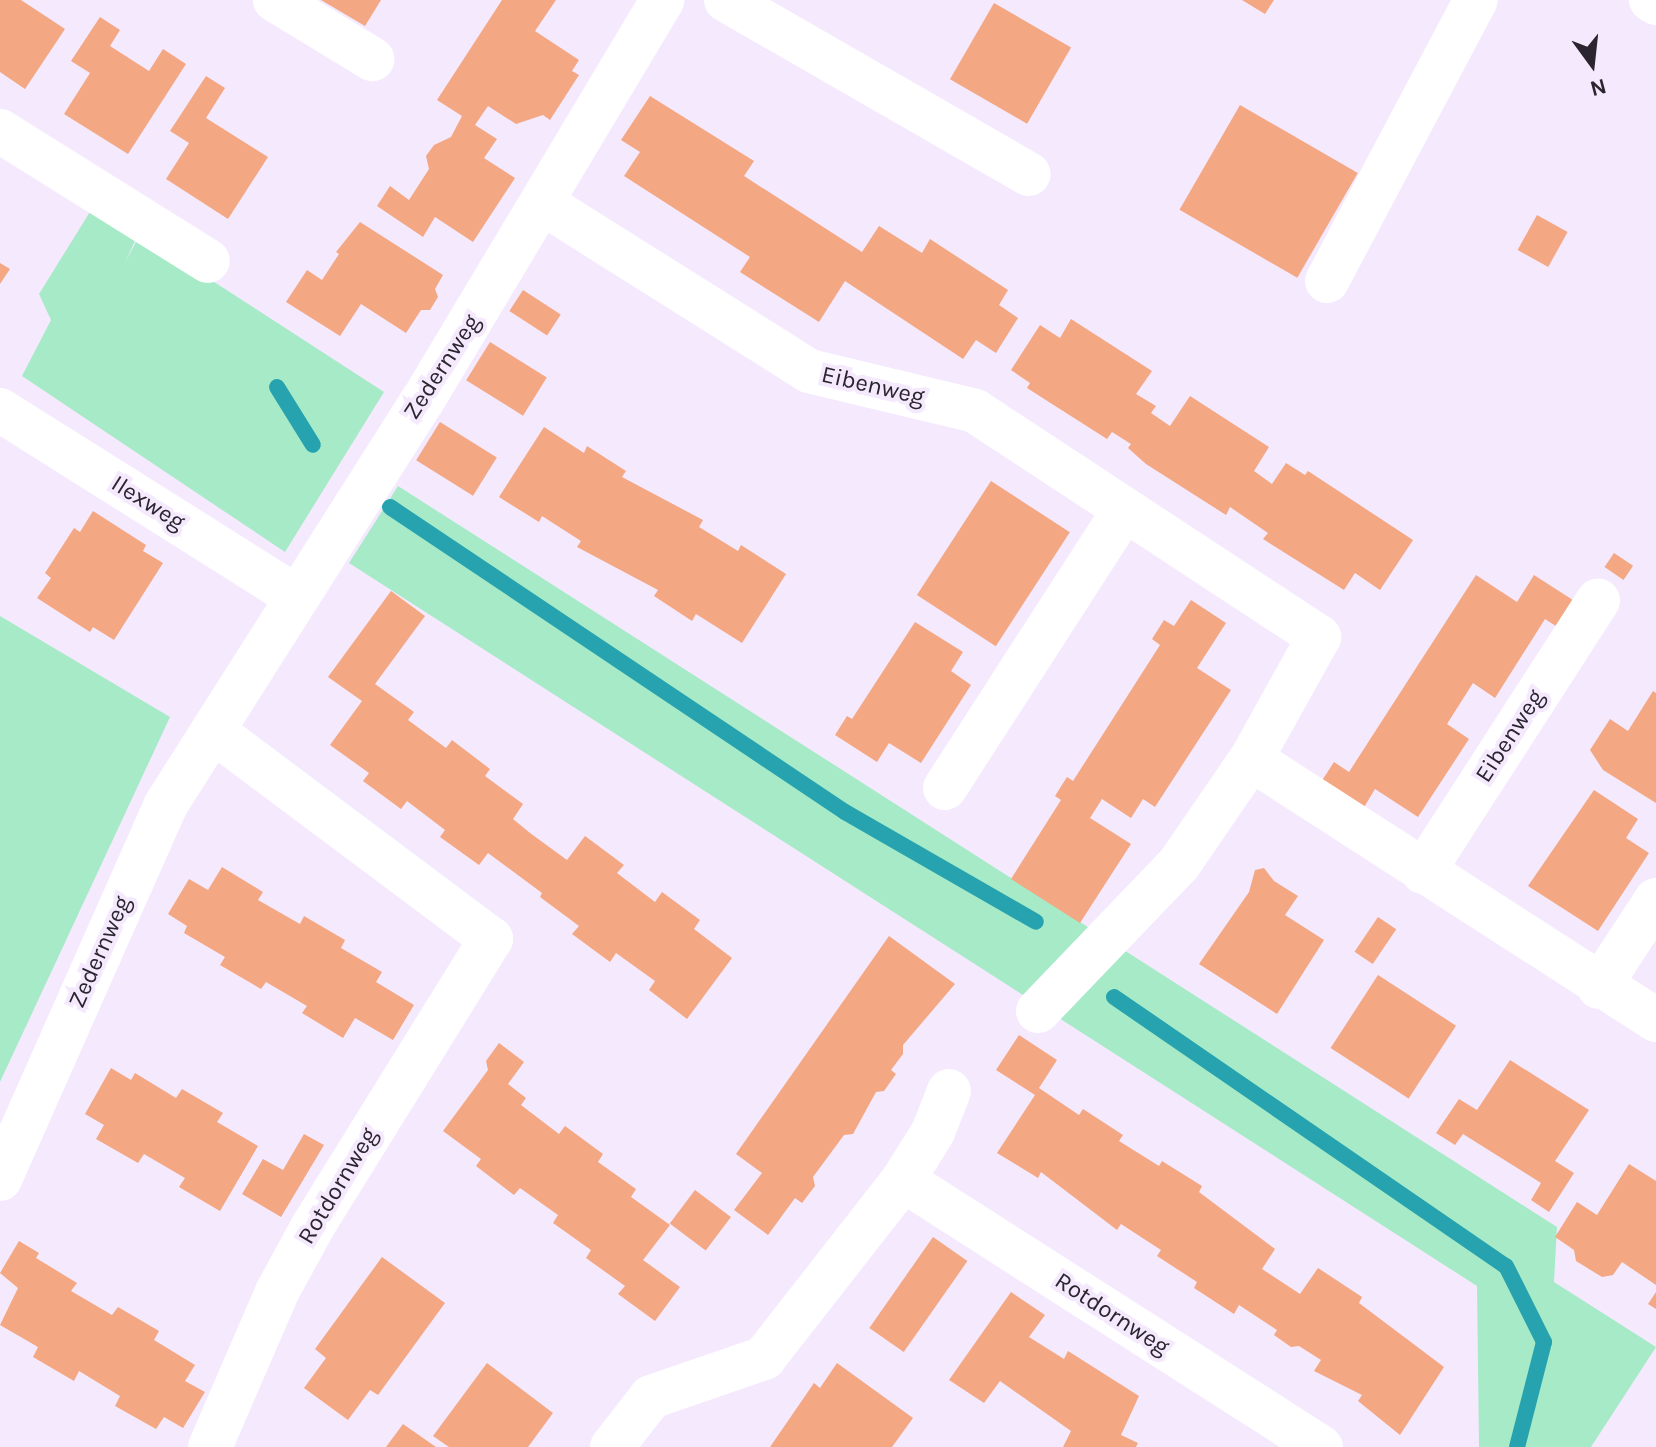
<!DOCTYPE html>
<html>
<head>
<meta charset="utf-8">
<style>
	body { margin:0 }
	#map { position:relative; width:1656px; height:1447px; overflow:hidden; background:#f5e9fe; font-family:Karla,sans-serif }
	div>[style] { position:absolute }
	.green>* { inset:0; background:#a7eac8 }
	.stream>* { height:16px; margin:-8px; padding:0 8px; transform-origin:8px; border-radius:8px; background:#26a3ae }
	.building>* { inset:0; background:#f3a782; transform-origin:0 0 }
	.minor>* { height:44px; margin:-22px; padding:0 22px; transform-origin:22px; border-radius:22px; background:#fff }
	span { translate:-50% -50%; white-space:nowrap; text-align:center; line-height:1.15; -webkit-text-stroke:8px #f5e9fe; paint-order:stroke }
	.street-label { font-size:24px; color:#2a252e }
	.north { position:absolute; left:1552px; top:24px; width:80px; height:80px; -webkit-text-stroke:6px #f5e9fe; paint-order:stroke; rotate:165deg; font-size:22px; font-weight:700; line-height:32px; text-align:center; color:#2a252e }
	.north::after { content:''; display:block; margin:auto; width:28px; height:36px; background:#2a252e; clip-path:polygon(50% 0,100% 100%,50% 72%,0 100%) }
</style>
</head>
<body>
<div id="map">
	<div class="green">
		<div style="clip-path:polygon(93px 207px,138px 234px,125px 263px,140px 234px,384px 392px,285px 552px,22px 376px,51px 320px,39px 294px)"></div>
		<div style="clip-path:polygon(398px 486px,1557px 1227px,1554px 1282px,1656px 1347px,1591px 1447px,1479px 1447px,1477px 1286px,349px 563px)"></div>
		<div style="clip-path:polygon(0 616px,170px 717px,0 1082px)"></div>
	</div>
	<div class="stream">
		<div style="left:277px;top:387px;width:68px;rotate:58.2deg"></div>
		<div style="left:390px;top:507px;width:548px;rotate:33.84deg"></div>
		<div style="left:845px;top:812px;width:220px;rotate:29.9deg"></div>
		<div style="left:1114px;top:997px;width:475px;rotate:34.5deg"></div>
		<div style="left:1506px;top:1266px;width:85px;rotate:63.4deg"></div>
		<div style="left:1544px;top:1342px;width:108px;rotate:104.4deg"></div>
	</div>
	<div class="building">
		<div style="clip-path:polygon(0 0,21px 0,65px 29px,25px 89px,0 72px)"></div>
		<div style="clip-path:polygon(321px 0,381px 0,365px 26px)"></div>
		<div style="clip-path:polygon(502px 0,556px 0,535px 31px,579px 60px,572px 71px,579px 75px,550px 120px,543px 115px,516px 124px,488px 106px,475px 125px,497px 139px,484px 158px,515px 178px,473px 242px,435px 217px,423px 237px,377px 206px,390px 186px,409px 200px,429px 169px,426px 156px,434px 145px,451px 137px,462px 116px,437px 100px)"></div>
		<div style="clip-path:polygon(1242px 0,1274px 0,1265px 14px)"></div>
		<div style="left:994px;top:3px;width:89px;height:88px;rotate:30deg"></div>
		<div style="clip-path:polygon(100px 17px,120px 30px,110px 46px,149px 71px,163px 49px,186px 64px,128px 154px,64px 114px,90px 73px,71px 61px)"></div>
		<div style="clip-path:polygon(206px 76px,225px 88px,206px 118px,268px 157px,228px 219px,166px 179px,189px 143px,170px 131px)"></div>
		<div style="clip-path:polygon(650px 96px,754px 161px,744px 176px,862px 252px,879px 226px,922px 253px,930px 239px,1008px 290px,999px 305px,1018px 318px,996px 353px,976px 340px,963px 359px,845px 281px,819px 322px,740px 272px,750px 257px,624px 176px,640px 152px,621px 140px)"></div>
		<div style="left:1240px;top:105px;width:136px;height:121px;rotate:30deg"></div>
		<div style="left:1537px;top:215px;width:35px;height:40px;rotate:29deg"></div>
		<div style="clip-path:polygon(360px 222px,443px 275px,435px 289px,438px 297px,430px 310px,421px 310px,406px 333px,361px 304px,340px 336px,286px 302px,307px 270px,322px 280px,339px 254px,336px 252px)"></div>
		<div style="clip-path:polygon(0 263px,10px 269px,0 284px)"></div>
		<div style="left:523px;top:290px;width:45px;height:25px;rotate:33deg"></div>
		<div style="clip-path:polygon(1071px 319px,1152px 371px,1136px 394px,1156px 406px,1151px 413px,1170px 426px,1190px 396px,1269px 447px,1254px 471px,1272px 484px,1286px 463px,1305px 475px,1308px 471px,1413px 540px,1380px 590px,1355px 573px,1344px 590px,1263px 539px,1268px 533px,1230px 507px,1226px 515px,1146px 464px,1128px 448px,1131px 444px,1112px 432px,1107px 439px,1027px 388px,1030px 383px,1011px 370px,1040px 325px,1060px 338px)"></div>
		<div style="left:490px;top:342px;width:67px;height:45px;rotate:32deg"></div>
		<div style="left:440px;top:422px;width:67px;height:45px;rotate:32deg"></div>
		<div style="clip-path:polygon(544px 427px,584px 453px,587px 446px,626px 471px,622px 477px,703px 520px,699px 527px,738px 551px,741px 545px,786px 574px,742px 643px,696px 614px,692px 621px,654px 596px,658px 590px,577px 547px,581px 541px,542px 516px,539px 522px,499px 497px)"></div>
		<div style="left:991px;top:481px;width:94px;height:136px;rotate:33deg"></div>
		<div style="clip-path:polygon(93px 511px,146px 545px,143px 551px,163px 563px,114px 640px,93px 627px,90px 632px,37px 598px,51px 578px,45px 573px,74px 528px,80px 532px)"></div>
		<div style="left:1614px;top:553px;width:23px;height:17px;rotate:34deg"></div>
		<div style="clip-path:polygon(1476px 575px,1517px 602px,1534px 575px,1576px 602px,1559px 628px,1545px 619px,1495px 698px,1473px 683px,1447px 724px,1469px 739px,1418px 817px,1375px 789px,1363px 809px,1321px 782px,1334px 762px,1349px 772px)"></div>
		<div style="clip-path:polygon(391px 591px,425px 616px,375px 684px,414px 712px,408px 720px,446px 748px,452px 740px,490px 769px,485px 776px,523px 804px,513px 819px,530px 833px,567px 860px,585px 836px,624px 865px,617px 873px,655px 902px,662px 892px,700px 920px,694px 929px,732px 958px,687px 1019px,649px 990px,655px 981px,616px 953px,610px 962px,572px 934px,579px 926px,540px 897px,542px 893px,488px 853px,479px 865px,440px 837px,445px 830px,407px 801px,401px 809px,363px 781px,369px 773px,330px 745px,362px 701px,328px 677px)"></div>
		<div style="clip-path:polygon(1191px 600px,1226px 623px,1197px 668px,1231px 690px,1155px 807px,1143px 799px,1131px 818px,1102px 799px,1090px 818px,1131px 844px,1080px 923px,1011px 879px,1061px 800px,1055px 796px,1067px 777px,1073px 781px,1160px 645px,1152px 639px,1164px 620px,1174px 626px)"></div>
		<div style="clip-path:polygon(915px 622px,963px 652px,951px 671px,971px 685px,921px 763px,889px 743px,877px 762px,835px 735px,847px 716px,852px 719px)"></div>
		<div style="clip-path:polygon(1653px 691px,1656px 693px,1656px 803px,1603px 770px,1590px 750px,1610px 719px,1628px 731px)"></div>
		<div style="clip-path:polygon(1594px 790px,1638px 819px,1626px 838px,1649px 853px,1598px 931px,1528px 886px)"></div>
		<div style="clip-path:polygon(222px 867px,263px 892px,258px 900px,300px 924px,304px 916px,345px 940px,341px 948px,382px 972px,376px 982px,414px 1005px,393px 1040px,355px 1018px,343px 1038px,302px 1013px,307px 1006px,266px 982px,261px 989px,220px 965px,225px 957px,184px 933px,187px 926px,168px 914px,189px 879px,208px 890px)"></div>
		<div style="clip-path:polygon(1264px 868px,1274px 881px,1298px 896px,1285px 915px,1324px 940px,1277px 1014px,1199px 964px,1249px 892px,1255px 870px)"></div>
		<div style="left:1378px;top:917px;width:22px;height:42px;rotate:34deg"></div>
		<div style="clip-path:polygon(889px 936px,955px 984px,903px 1045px,903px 1054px,891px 1070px,896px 1074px,884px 1091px,876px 1092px,853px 1134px,844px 1135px,813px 1177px,815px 1186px,802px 1203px,795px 1198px,768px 1235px,734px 1210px,762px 1173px,736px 1154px)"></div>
		<div style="left:1378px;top:975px;width:93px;height:87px;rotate:33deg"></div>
		<div style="clip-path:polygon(1019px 1035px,1057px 1060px,1039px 1088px,1079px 1115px,1083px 1109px,1123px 1135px,1119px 1141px,1159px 1166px,1162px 1161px,1202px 1186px,1199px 1192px,1275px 1249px,1262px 1269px,1300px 1294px,1318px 1268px,1362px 1297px,1359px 1303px,1444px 1367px,1400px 1435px,1358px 1401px,1362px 1395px,1314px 1371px,1321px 1360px,1299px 1346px,1291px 1347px,1274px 1335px,1277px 1330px,1239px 1305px,1234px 1314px,1194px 1288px,1197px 1282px,1157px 1256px,1161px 1250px,1121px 1224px,1117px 1230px,1041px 1172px,1038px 1178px,997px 1153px,1035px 1095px,996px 1070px)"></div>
		<div style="clip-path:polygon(499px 1043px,524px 1062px,508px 1084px,526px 1098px,521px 1105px,559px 1134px,565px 1126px,603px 1154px,598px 1162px,636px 1189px,631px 1197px,670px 1225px,643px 1260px,680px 1287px,655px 1321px,618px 1294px,625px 1286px,586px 1258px,591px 1250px,553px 1223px,558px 1215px,520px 1188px,514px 1195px,476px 1166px,481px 1159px,443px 1131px,488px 1070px,486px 1061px)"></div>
		<div style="clip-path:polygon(1510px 1060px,1589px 1110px,1555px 1161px,1574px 1173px,1549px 1212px,1531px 1200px,1541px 1183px,1463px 1134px,1455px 1145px,1436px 1133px,1459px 1099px,1477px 1110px)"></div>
		<div style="clip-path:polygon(111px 1068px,131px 1080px,135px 1073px,176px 1098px,182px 1089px,223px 1113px,217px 1122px,258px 1146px,220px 1211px,179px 1187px,185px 1178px,144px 1154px,138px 1163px,96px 1139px,104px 1125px,85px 1114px)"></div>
		<div style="clip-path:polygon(304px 1134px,324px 1145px,281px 1217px,242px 1194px,263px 1159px,283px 1170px)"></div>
		<div style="clip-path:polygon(1629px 1164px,1656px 1181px,1656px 1285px,1622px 1262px,1613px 1275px,1602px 1277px,1576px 1261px,1574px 1250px,1555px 1237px,1577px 1202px,1597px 1215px)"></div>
		<div style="left:695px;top:1190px;width:45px;height:42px;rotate:37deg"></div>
		<div style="left:933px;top:1237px;width:42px;height:111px;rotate:35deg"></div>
		<div style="clip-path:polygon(19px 1241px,39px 1253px,36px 1258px,77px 1283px,71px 1291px,112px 1315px,118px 1307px,159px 1331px,154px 1340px,195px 1365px,185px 1381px,205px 1392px,183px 1428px,164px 1417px,156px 1429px,115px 1406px,120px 1396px,79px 1371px,74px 1381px,33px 1357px,38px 1347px,0 1325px,18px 1288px,0 1273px)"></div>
		<div style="clip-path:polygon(382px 1257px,445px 1303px,378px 1395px,370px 1390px,348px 1420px,304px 1388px,326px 1358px,315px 1349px)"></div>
		<div style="clip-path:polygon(1011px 1292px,1045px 1315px,1029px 1337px,1064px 1359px,1068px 1351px,1139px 1396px,1121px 1435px,1138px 1443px,1136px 1447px,1063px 1447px,1071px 1431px,1000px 1381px,984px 1403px,949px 1380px)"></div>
		<div style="clip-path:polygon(1656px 1292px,1656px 1309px,1648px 1304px)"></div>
		<div style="clip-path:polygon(487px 1363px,553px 1413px,528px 1447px,449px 1447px,433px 1436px)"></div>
		<div style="clip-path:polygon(837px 1363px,913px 1418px,892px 1447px,770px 1447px,814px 1383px,820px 1388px)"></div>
		<div style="clip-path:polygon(403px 1424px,436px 1447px,386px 1447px)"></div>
	</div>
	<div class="minor">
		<div style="left:275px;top:0;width:114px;rotate:31.3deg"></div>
		<div style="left:726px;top:0;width:349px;rotate:29.9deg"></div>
		<div style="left:1651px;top:0;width:6px;rotate:31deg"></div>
		<div style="left:0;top:131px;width:245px;rotate:32deg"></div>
		<div style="left:544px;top:204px;width:313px;rotate:32.2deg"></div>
		<div style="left:809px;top:371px;width:171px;rotate:13.5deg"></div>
		<div style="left:975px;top:411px;width:412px;rotate:33.3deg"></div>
		<div style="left:1319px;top:637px;width:140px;rotate:119.1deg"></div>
		<div style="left:1251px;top:759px;width:482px;rotate:32.8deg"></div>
		<div style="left:1327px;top:281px;width:318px;rotate:-62.1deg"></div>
		<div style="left:0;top:410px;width:351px;rotate:32.2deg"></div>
		<div style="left:945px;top:788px;width:331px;rotate:-57.2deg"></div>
		<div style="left:1423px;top:872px;width:323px;rotate:-57.2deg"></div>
		<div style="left:1599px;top:987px;width:104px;rotate:-56.8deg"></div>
		<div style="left:1038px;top:1011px;width:204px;rotate:-46.2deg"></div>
		<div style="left:1179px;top:864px;width:127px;rotate:-55.6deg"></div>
		<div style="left:0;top:1179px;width:408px;rotate:-66.1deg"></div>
		<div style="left:165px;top:806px;width:481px;rotate:-57.6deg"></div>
		<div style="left:423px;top:400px;width:466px;rotate:-59.1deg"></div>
		<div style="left:903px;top:1180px;width:496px;rotate:32.6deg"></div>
		<div style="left:210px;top:1447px;width:169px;rotate:-66.6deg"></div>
		<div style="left:277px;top:1292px;width:75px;rotate:-61.4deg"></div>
		<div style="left:313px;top:1226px;width:338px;rotate:-58.2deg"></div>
		<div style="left:491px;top:939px;width:347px;rotate:-143.2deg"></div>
		<div style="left:612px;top:1447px;width:63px;rotate:-52deg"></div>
		<div style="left:651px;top:1397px;width:120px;rotate:-19deg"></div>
		<div style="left:764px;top:1358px;width:226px;rotate:-52deg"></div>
		<div style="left:903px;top:1180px;width:57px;rotate:-58deg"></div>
		<div style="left:933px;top:1132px;width:44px;rotate:-68.7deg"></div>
	</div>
	<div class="street-label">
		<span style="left:442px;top:367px;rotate:-57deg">Zedernweg</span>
		<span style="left:873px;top:386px;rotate:13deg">Eibenweg</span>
		<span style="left:148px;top:503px;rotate:32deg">Ilexweg</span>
		<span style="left:1510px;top:736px;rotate:-57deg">Eibenweg</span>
		<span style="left:100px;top:952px;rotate:-66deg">Zedernweg</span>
		<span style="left:338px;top:1186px;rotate:-59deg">Rotdornweg</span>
		<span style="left:1112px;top:1314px;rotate:33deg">Rotdornweg</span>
	</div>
	<div class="north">N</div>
</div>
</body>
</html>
